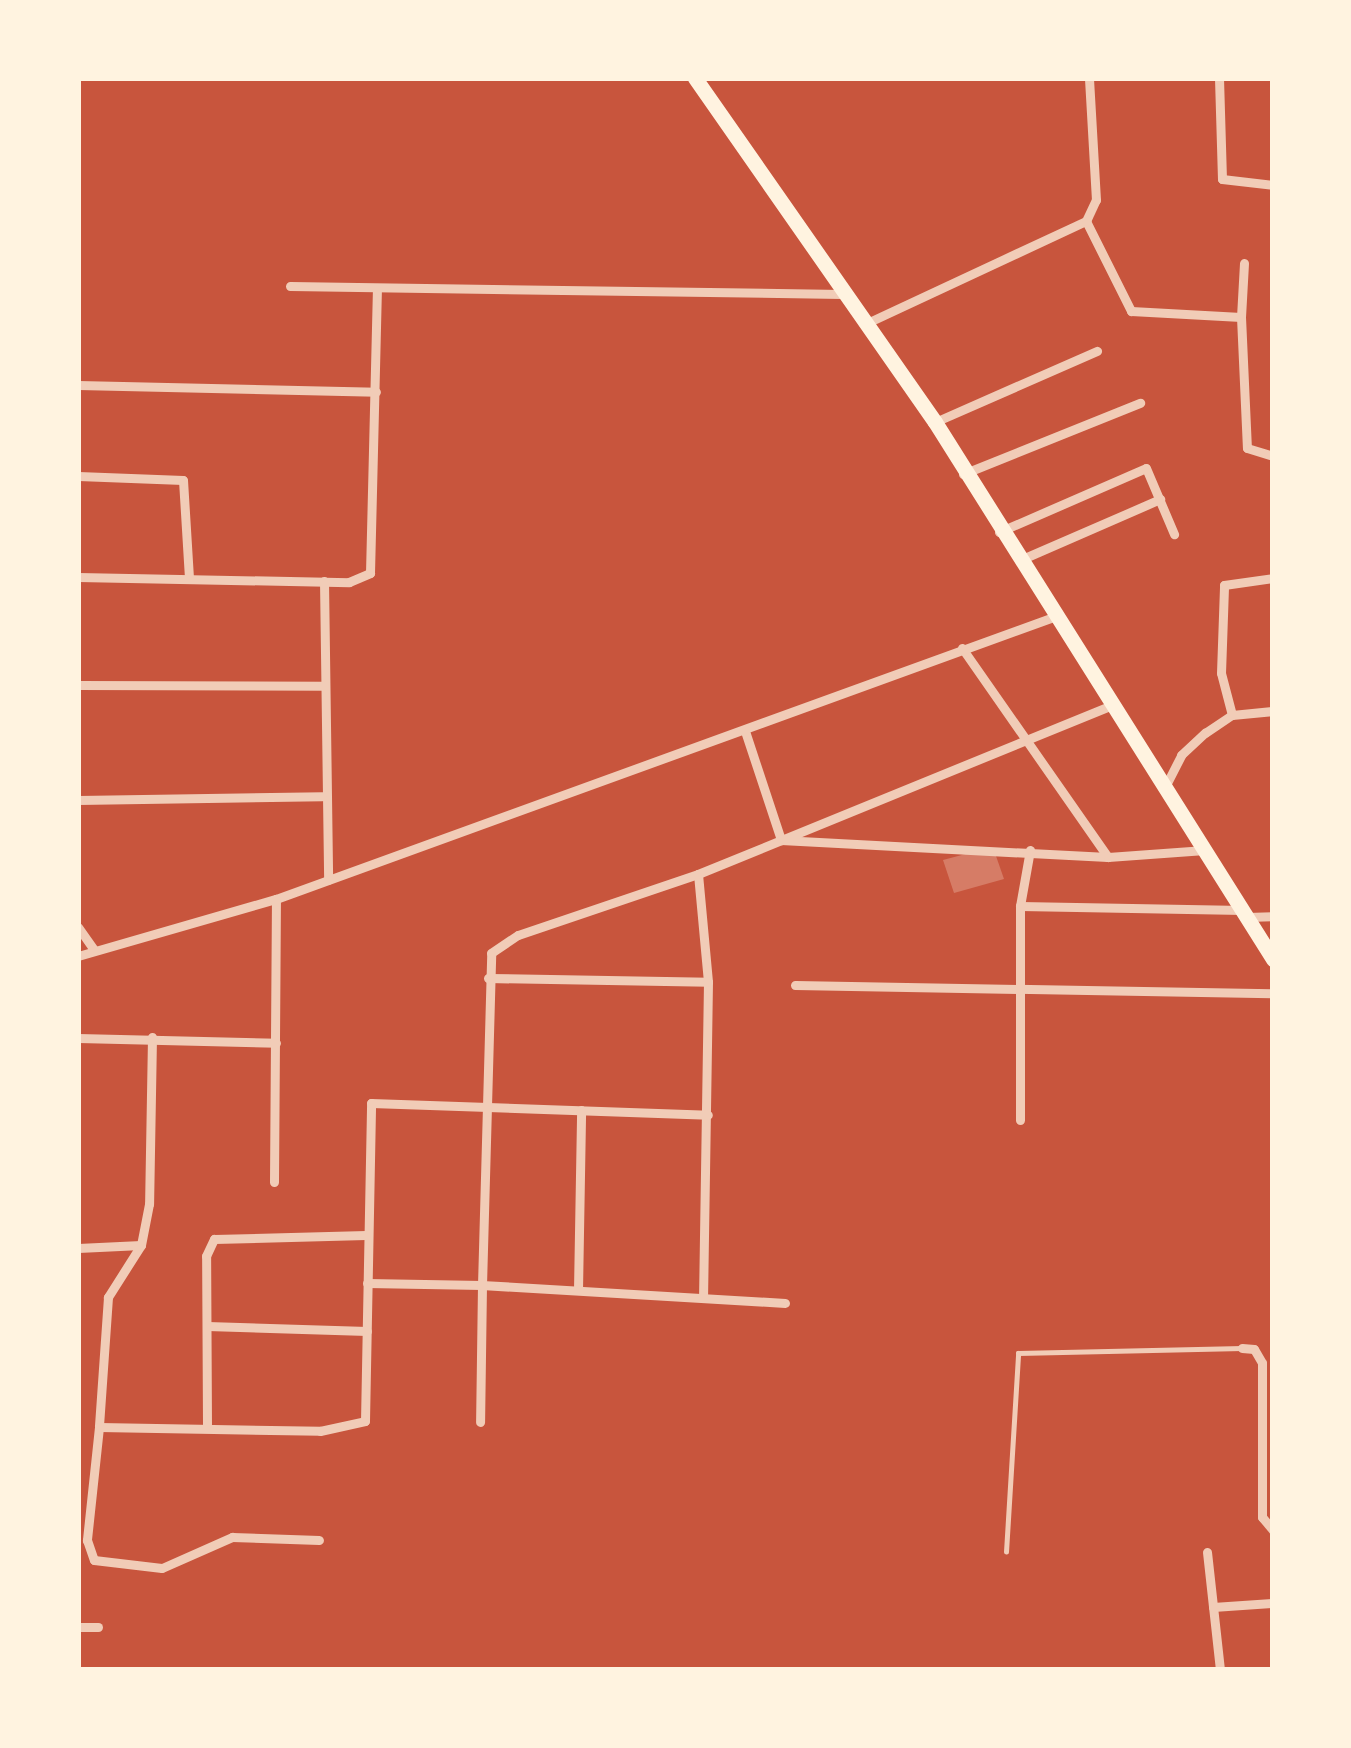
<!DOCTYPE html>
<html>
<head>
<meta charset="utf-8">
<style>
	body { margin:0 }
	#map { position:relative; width:1351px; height:1748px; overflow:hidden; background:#c8553d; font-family:"DM Sans",sans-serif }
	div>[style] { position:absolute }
	.building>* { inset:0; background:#d67c66 }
	.service>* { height:4.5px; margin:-2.25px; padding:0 2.25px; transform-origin:2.25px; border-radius:2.25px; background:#f1ccb7 }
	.minor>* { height:9px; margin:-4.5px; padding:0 4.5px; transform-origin:4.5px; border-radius:4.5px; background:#f1ccb7 }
	.primary>* { height:15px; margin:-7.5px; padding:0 7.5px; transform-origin:7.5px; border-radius:7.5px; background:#fff3e0 }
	span { translate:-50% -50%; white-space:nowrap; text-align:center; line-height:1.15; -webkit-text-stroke:12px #fff3e0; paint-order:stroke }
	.frame { position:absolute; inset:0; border:81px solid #fff3e0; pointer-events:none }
</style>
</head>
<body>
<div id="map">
	<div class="building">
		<div style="clip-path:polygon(973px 852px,996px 856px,1004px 879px,954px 893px,943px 860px)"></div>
	</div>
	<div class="service">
		<div style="left:1006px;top:1552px;width:199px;rotate:-86.5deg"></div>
		<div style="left:1018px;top:1353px;width:224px;rotate:-1.3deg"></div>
	</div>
	<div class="minor">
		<div style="left:1219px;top:78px;width:101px;rotate:88.3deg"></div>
		<div style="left:1222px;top:179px;width:51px;rotate:6.7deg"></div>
		<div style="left:1086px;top:221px;width:101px;rotate:63.4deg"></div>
		<div style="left:1131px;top:311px;width:110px;rotate:3.1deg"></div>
		<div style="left:1241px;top:317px;width:131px;rotate:87.4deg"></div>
		<div style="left:1247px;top:448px;width:27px;rotate:17deg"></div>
		<div style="left:290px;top:286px;width:552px;rotate:0.83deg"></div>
		<div style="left:1241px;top:317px;width:54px;rotate:-86.8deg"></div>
		<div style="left:867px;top:323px;width:242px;rotate:-25deg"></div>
		<div style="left:1086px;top:221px;width:23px;rotate:-65deg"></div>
		<div style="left:1096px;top:200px;width:122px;rotate:-93.3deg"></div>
		<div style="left:78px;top:385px;width:298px;rotate:1.3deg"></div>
		<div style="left:935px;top:422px;width:177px;rotate:-23.7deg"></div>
		<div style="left:963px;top:474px;width:191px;rotate:-21.9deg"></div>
		<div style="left:78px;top:476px;width:105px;rotate:2.2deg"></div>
		<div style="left:183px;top:480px;width:98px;rotate:86.5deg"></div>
		<div style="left:999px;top:532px;width:160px;rotate:-23.5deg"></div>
		<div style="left:1146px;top:468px;width:72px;rotate:67deg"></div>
		<div style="left:1020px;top:560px;width:153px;rotate:-23.5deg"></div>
		<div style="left:78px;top:577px;width:271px;rotate:1.1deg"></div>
		<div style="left:349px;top:582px;width:23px;rotate:-23deg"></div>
		<div style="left:370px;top:573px;width:283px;rotate:-88.6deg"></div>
		<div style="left:324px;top:581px;width:299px;rotate:89.2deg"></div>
		<div style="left:962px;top:648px;width:255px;rotate:55.1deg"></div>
		<div style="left:78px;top:685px;width:246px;rotate:0.2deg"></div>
		<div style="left:1232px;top:715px;width:43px;rotate:-104.7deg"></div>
		<div style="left:1221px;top:673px;width:88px;rotate:-88deg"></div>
		<div style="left:1224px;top:585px;width:49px;rotate:-8.1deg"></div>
		<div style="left:745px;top:731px;width:115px;rotate:71.7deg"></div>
		<div style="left:781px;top:840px;width:327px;rotate:3deg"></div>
		<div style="left:1108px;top:857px;width:97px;rotate:-4.1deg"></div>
		<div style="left:1165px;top:787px;width:36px;rotate:-63deg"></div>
		<div style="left:1181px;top:755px;width:33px;rotate:-43deg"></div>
		<div style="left:1205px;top:733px;width:32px;rotate:-34deg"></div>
		<div style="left:1232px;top:715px;width:41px;rotate:-5.6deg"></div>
		<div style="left:78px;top:800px;width:244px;rotate:-0.9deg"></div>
		<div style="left:698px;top:874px;width:108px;rotate:84.7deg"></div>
		<div style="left:708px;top:982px;width:316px;rotate:90.9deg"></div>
		<div style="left:1020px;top:906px;width:223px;rotate:1deg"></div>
		<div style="left:1247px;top:917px;width:26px;rotate:-2deg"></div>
		<div style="left:78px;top:927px;width:28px;rotate:55deg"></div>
		<div style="left:78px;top:956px;width:206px;rotate:-16.1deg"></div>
		<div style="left:276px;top:899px;width:830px;rotate:-19.94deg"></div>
		<div style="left:488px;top:978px;width:220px;rotate:1deg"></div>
		<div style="left:795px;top:985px;width:478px;rotate:1deg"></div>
		<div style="left:152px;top:1037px;width:167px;rotate:91deg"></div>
		<div style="left:149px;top:1204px;width:42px;rotate:101deg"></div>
		<div style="left:141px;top:1245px;width:62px;rotate:122.4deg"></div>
		<div style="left:108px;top:1297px;width:130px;rotate:94deg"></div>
		<div style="left:99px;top:1427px;width:221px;rotate:1deg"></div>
		<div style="left:320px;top:1431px;width:46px;rotate:-12.5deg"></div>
		<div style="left:365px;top:1421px;width:318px;rotate:-88.9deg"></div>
		<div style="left:371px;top:1103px;width:337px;rotate:2deg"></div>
		<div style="left:78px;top:1038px;width:198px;rotate:1.4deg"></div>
		<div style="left:1020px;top:1120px;width:214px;rotate:-90deg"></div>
		<div style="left:1020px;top:906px;width:57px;rotate:-79.9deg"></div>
		<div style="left:274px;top:1182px;width:283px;rotate:-89.6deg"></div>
		<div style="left:78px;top:1248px;width:63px;rotate:-2.7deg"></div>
		<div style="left:367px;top:1283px;width:115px;rotate:1deg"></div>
		<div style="left:482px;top:1285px;width:137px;rotate:90.8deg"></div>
		<div style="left:578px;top:1290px;width:180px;rotate:-89deg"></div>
		<div style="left:785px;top:1303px;width:304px;rotate:-176.6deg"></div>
		<div style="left:482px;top:1285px;width:332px;rotate:-88.4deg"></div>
		<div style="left:491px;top:953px;width:32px;rotate:-34deg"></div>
		<div style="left:518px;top:935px;width:190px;rotate:-18.7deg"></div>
		<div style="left:698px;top:874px;width:448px;rotate:-22.2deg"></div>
		<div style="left:207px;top:1326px;width:160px;rotate:1.8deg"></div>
		<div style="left:1242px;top:1348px;width:12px;rotate:5deg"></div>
		<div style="left:1254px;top:1349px;width:16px;rotate:60deg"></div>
		<div style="left:1262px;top:1363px;width:154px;rotate:90deg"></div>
		<div style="left:1262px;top:1517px;width:17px;rotate:50deg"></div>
		<div style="left:207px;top:1424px;width:168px;rotate:-90.3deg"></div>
		<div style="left:206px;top:1256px;width:19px;rotate:-65deg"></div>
		<div style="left:214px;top:1239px;width:152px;rotate:-1.5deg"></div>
		<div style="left:99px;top:1427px;width:114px;rotate:96.1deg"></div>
		<div style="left:87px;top:1540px;width:21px;rotate:71deg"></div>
		<div style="left:94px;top:1560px;width:68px;rotate:6.7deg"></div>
		<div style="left:162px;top:1568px;width:77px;rotate:-23.9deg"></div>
		<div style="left:232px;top:1537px;width:87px;rotate:2deg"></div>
		<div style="left:1207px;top:1552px;width:119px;rotate:83.7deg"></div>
		<div style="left:1213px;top:1607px;width:60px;rotate:-3.8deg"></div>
		<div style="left:78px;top:1627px;width:20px"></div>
	</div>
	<div class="primary">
		<div style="left:695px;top:78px;width:419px;rotate:55.1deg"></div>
		<div style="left:935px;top:422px;width:635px;rotate:57.81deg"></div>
	</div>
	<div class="frame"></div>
</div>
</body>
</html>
